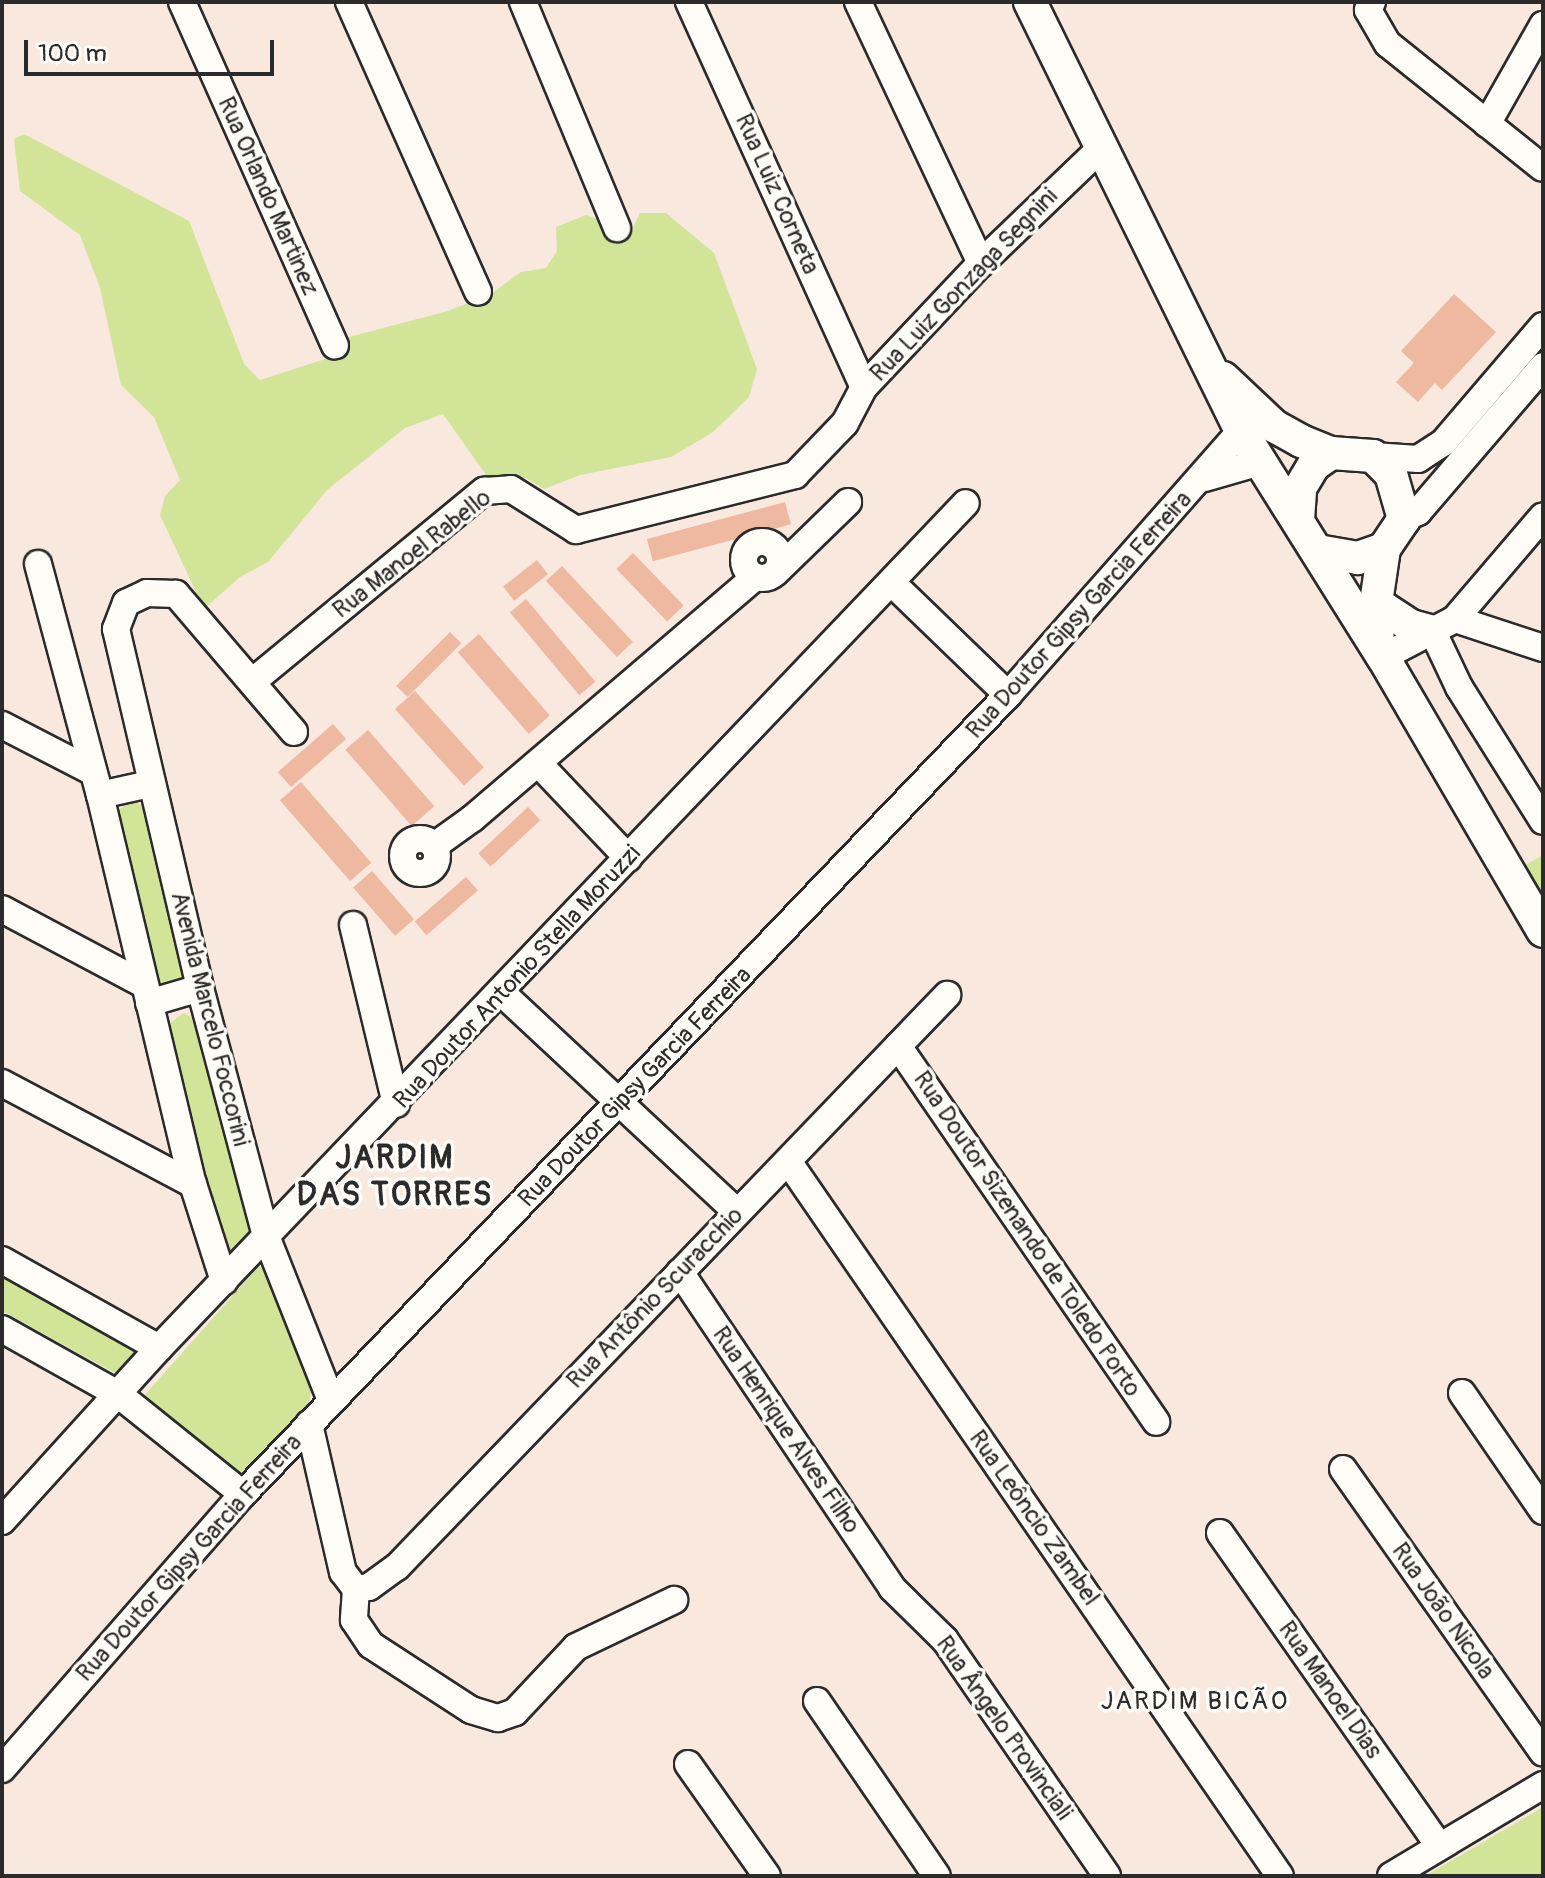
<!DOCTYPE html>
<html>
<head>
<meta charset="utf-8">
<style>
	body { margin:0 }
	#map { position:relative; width:1545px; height:1878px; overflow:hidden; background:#f8e8dd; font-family:Pangolin,sans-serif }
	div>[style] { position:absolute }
	.green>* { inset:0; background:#d1e498 }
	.stream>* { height:5px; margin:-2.5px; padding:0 2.5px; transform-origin:2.5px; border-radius:2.5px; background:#add6f8 }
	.building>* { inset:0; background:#eeb8a1; transform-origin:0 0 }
	.roads { filter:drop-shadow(2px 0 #2b2b2b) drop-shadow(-2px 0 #2b2b2b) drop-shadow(0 2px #2b2b2b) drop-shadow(0 -2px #2b2b2b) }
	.minor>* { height:26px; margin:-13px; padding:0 13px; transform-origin:13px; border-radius:13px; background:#fdfcf7 }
	.minor>.ring { margin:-13px; padding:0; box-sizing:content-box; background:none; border:26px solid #fdfcf7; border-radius:50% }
	.major>* { height:32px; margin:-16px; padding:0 16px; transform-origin:16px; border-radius:16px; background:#fdfcf7 }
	span { translate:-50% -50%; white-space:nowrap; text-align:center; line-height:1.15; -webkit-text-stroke:7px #fdfcf7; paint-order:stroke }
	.street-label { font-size:24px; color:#2b2b2b }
	.neighbourhood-label { font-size:26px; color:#2b2b2b; letter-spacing:2px }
	.district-label { font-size:32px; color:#2b2b2b; font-weight:700; letter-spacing:2px }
	.frame { position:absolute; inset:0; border:4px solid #2b2b2b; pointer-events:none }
	.scale { position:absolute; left:24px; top:40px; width:250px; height:36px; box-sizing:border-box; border:4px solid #2b2b2b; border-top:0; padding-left:10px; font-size:24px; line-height:28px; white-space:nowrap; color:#2b2b2b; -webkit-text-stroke:6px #fdfcf7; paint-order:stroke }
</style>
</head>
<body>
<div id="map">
	<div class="green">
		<div style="clip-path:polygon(24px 134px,189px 221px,244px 364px,260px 380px,347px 352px,349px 337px,448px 311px,491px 294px,521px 272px,546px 268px,557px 251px,556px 227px,586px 215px,604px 221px,616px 241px,632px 230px,640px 213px,666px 213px,714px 253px,757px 369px,749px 397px,713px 432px,671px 457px,580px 475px,544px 489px,526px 478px,489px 479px,443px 414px,405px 428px,327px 490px,268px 562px,240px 577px,204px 609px,160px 515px,165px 496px,180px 480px,154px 417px,121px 385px,100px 288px,80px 235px,20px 191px,14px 139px)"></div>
		<div style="clip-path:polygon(133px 801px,146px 808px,185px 977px,166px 988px,158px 984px,116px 811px)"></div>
		<div style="clip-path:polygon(1543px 855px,1543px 905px,1520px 868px)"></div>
		<div style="clip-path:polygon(184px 1013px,198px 1021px,250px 1229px,231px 1255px,223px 1253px,166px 1026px)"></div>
		<div style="clip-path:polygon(259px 1266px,272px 1274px,312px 1391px,307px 1407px,250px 1470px,236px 1473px,144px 1396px)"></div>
		<div style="clip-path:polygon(2px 1270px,134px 1346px,135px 1355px,125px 1371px,113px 1372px,2px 1311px)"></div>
		<div style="clip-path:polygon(1543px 1807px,1543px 1876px,1425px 1876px,1509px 1827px)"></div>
	</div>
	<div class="stream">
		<div style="left:1539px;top:1876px;width:4px;rotate:-27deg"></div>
	</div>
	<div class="building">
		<div style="clip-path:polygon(1454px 294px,1496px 332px,1442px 390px,1435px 383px,1418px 402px,1396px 382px,1414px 363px,1401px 351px)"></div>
		<div style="left:785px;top:502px;width:23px;height:143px;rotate:75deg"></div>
		<div style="left:633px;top:553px;width:73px;height:23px;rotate:46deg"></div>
		<div style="left:537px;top:560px;width:18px;height:43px;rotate:52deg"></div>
		<div style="left:562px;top:566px;width:104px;height:22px;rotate:47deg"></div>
		<div style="left:526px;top:599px;width:108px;height:21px;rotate:50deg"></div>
		<div style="left:450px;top:632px;width:16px;height:76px;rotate:45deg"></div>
		<div style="left:479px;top:634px;width:108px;height:28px;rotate:49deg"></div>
		<div style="left:415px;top:691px;width:103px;height:27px;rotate:48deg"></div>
		<div style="left:333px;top:724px;width:20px;height:73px;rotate:49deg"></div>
		<div style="left:368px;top:730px;width:101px;height:30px;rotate:49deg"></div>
		<div style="left:301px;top:782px;width:107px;height:28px;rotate:49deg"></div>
		<div style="left:528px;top:807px;width:18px;height:68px;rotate:47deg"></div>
		<div style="left:372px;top:871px;width:64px;height:25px;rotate:49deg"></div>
		<div style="left:466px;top:877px;width:18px;height:68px;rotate:49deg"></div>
	</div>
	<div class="roads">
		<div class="minor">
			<div style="left:182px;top:2px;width:376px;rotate:66deg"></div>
			<div style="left:349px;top:2px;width:317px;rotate:66deg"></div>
			<div style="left:523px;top:2px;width:245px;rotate:67.4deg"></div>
			<div style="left:689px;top:2px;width:423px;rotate:65.6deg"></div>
			<div style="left:858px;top:2px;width:289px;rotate:64.8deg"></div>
			<div style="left:1372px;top:2px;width:9px;rotate:117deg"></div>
			<div style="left:1368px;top:10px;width:39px;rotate:60deg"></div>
			<div style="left:1388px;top:44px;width:198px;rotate:38.7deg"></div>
			<div style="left:1487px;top:124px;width:114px;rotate:-60.5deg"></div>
			<div style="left:1373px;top:456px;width:45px;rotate:3.8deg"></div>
			<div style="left:1418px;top:459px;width:30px;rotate:-33deg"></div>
			<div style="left:1443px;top:443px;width:154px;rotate:-49.5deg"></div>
			<div style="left:1205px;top:478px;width:57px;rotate:-16.2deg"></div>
			<div style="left:1404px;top:519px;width:16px;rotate:-27deg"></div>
			<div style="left:1418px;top:512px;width:192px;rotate:-49.4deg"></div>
			<div class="ring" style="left:744px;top:542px;width:10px;height:10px"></div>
			<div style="left:38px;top:564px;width:239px;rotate:75deg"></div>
			<div style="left:100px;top:795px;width:400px;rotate:76.6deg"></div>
			<div style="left:193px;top:1184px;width:102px;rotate:72.3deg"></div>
			<div style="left:775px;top:573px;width:102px;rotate:-44.2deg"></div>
			<div style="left:893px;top:584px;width:160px;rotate:44deg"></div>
			<div style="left:1455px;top:619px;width:93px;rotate:18.2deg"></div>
			<div style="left:1433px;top:632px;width:61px;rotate:64.7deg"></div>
			<div style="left:1459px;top:687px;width:158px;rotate:57.9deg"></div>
			<div style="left:1383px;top:657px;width:81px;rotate:-27.8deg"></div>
			<div style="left:1455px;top:619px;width:135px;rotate:-49.5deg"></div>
			<div style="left:252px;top:682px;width:301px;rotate:-39.5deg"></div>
			<div style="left:484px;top:491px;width:27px;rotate:-4deg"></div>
			<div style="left:511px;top:489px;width:77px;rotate:32.2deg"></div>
			<div style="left:576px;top:530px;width:226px;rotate:-14.1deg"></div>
			<div style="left:795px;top:475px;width:72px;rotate:-46.1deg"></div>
			<div style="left:845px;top:423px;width:41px;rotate:-62.2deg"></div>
			<div style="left:864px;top:387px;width:170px;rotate:-46.7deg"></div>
			<div style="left:981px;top:263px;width:165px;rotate:-43.8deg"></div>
			<div style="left:2px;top:725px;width:102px;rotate:27.3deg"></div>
			<div style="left:294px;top:732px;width:182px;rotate:-130.5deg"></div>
			<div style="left:176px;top:594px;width:29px;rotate:-178deg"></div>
			<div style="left:147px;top:593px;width:23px;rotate:155deg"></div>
			<div style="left:126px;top:603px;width:28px;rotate:111deg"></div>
			<div style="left:116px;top:629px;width:369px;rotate:76.8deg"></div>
			<div style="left:200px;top:988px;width:257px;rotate:75.1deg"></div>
			<div style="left:266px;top:1236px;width:176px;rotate:68.4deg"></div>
			<div style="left:538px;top:763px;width:131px;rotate:46.5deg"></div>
			<div style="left:100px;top:795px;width:51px;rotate:-12.4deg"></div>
			<div class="ring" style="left:403px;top:839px;width:8px;height:8px"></div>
			<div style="left:434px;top:846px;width:48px;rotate:-35.7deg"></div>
			<div style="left:473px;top:818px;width:371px;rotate:-40.5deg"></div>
			<div style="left:2px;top:909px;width:160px;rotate:28deg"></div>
			<div style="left:353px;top:925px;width:184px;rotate:76.5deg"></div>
			<div style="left:502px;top:993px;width:321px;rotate:43deg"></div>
			<div style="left:149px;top:1003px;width:53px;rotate:-16.4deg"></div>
			<div style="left:898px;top:1046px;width:456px;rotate:55.5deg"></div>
			<div style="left:2px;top:1083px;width:216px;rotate:27.9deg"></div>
			<div style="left:788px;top:1161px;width:868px;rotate:55.47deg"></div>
			<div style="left:2px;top:1260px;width:180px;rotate:29.3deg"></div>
			<div style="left:680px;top:1272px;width:381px;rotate:56.1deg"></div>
			<div style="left:892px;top:1588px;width:74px;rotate:44.5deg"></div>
			<div style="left:945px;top:1640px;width:286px;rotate:55.5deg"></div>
			<div style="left:2px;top:1329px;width:133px;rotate:29.3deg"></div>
			<div style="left:118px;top:1394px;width:160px;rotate:38.7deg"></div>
			<div style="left:1462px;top:1393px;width:143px;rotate:55.5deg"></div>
			<div style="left:309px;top:1424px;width:152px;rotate:77.1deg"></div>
			<div style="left:343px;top:1572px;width:21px;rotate:53deg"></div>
			<div style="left:1343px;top:1469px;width:347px;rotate:54.8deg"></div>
			<div style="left:2px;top:1521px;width:234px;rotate:-47.8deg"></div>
			<div style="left:159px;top:1348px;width:1168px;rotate:-46.32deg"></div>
			<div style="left:1220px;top:1533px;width:382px;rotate:55deg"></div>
			<div style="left:356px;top:1589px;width:13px;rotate:-9deg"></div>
			<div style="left:369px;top:1587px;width:34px;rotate:-36deg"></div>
			<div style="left:397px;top:1567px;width:794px;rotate:-46.12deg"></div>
			<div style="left:356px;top:1589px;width:31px;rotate:94deg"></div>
			<div style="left:354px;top:1620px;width:30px;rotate:56deg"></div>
			<div style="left:371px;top:1645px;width:119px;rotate:33deg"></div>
			<div style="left:471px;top:1710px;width:28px;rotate:17deg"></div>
			<div style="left:498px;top:1718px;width:18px;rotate:-19deg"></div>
			<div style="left:515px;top:1712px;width:89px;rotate:-46.8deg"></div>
			<div style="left:576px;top:1647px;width:109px;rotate:-25.6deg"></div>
			<div style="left:817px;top:1701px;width:212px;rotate:55.6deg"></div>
			<div style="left:688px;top:1764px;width:137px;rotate:54.8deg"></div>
			<div style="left:2px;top:1769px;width:366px;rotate:-48.8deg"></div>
			<div style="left:243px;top:1494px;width:1106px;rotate:-46.25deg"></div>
			<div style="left:1008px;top:695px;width:352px;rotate:-48.6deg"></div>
			<div style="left:1391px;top:1876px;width:177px;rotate:-30.9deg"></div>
		</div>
		<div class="major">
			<div style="left:1030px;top:2px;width:478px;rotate:63.8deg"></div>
			<div style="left:1241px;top:431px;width:267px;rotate:57.9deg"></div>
			<div style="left:1383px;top:657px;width:317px;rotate:59.7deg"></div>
			<div style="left:1223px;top:378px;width:70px;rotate:43.3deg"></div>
			<div style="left:1274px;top:426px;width:31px;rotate:29deg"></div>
			<div style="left:1301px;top:441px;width:32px;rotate:22deg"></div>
			<div style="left:1331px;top:453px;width:42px;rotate:4.1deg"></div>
			<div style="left:1373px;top:456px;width:25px;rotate:45deg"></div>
			<div style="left:1391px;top:474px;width:47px;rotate:73.9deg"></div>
			<div style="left:1404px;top:519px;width:36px;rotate:124deg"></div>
			<div style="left:1384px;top:549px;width:28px;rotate:161deg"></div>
			<div style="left:1358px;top:558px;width:41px;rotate:-170.1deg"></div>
			<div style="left:1298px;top:520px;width:32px;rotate:-86deg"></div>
			<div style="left:1300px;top:488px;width:27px;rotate:-59deg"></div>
			<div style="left:1314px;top:465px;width:21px;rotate:-35deg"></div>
			<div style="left:1376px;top:603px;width:42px;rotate:33.3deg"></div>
			<div style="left:1411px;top:626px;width:23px;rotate:15deg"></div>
			<div style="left:1378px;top:648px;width:45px;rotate:-92.5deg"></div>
			<div style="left:1376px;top:603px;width:55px;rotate:-81.6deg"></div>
		</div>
	</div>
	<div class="street-label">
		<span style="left:777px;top:194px;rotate:66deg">Rua Luiz Corneta</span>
		<span style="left:268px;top:196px;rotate:66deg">Rua Orlando Martinez</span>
		<span style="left:964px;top:285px;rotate:-46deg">Rua Luiz Gonzaga Segnini</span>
		<span style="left:412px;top:554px;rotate:-38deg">Rua Manoel Rabello</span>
		<span style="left:1079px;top:615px;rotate:-48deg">Rua Doutor Gipsy Garcia Ferreira</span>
		<span style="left:517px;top:977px;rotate:-47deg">Rua Doutor Antonio Stella Moruzzi</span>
		<span style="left:210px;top:1019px;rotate:76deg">Avenida Marcelo Foccorini</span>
		<span style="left:635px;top:1087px;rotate:-46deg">Rua Doutor Gipsy Garcia Ferreira</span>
		<span style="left:1027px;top:1234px;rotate:56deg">Rua Doutor Sizenando de Toledo Porto</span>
		<span style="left:655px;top:1298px;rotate:-46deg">Rua Antônio Scuracchio</span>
		<span style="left:786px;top:1430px;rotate:56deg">Rua Henrique Alves Filho</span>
		<span style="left:1034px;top:1518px;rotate:55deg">Rua Leôncio Zambel</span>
		<span style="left:189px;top:1558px;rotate:-48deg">Rua Doutor Gipsy Garcia Ferreira</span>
		<span style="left:1443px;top:1611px;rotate:55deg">Rua João Nicola</span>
		<span style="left:1330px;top:1690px;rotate:55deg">Rua Manoel Dias</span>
		<span style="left:1004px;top:1728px;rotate:55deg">Rua Ângelo Provinciali</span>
	</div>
	<div class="neighbourhood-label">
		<span style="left:1195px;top:1702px">JARDIM BICÃO</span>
	</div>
	<div class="district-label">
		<span style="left:395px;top:1177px">JARDIM<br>DAS TORRES</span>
	</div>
	<div class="frame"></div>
	<div class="scale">100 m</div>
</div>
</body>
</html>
